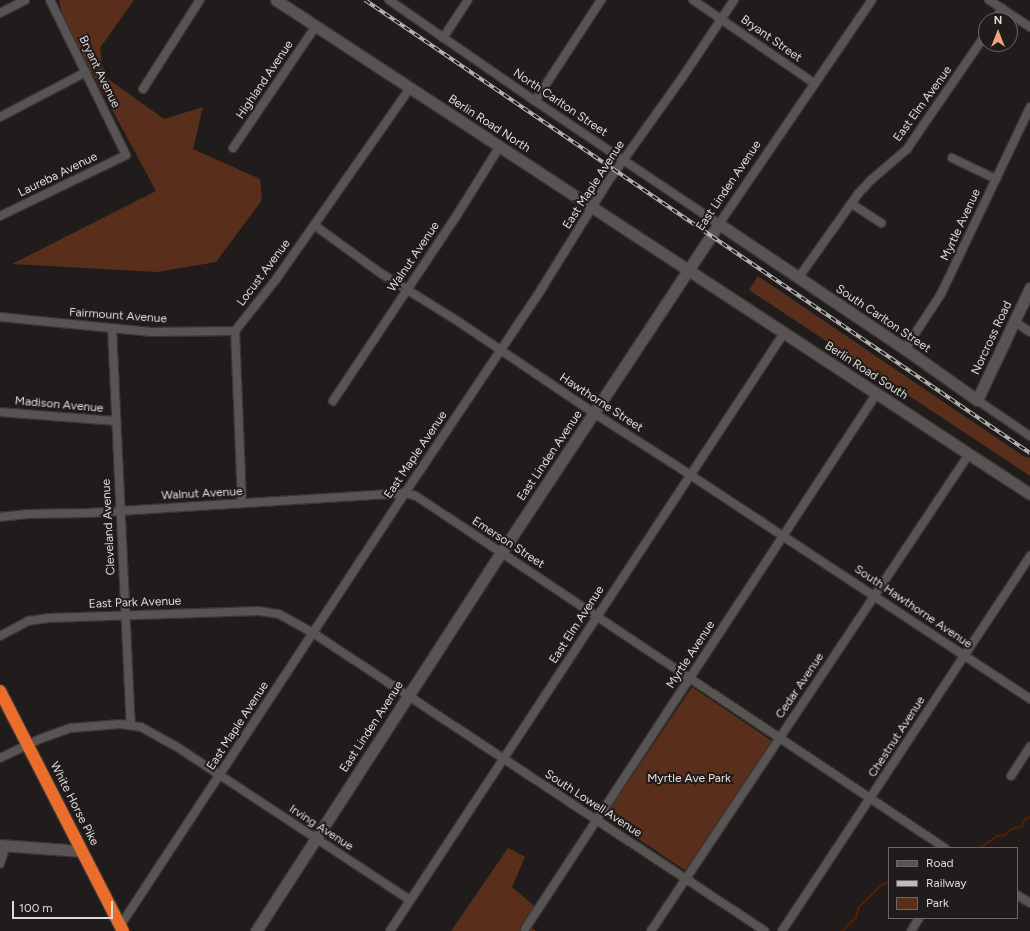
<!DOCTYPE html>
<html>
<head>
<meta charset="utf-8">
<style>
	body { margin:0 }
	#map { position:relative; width:1030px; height:931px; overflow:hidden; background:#1f1c1b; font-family:Figtree,sans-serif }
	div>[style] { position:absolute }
	.green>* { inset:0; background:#592f1b; transform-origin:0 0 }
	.stream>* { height:2px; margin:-1px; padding:0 1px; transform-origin:1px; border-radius:1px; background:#591e00 }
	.roads { filter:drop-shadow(1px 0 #383635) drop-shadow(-1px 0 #383635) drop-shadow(0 1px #383635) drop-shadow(0 -1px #383635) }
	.street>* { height:8px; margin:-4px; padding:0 4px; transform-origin:4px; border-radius:4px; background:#585453 }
	.secondary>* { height:11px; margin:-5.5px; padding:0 5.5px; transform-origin:5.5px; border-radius:5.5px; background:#585453 }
	.highway>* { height:12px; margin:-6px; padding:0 6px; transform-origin:6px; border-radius:6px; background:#eb6d2c }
	.rail>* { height:3.5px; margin-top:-1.75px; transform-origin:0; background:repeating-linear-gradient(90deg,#1f1c1b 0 6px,#bebcbb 0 12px); box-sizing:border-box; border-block:1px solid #bebcbb }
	span { translate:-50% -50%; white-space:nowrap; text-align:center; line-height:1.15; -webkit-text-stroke:4px #1f1c1b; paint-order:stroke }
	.street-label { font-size:12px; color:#dedcdb }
	.park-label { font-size:12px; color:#f1ddd4 }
	.legend { position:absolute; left:888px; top:847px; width:130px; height:72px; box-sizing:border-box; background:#1f1c1b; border:1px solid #6b6968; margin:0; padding:5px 7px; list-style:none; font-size:12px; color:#dedcdb }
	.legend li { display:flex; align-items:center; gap:8px; height:20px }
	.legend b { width:20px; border:1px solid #6b6968 }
	.north { position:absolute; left:978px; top:12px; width:40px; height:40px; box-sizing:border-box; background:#1f1c1b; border:1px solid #6b6968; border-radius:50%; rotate:0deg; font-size:11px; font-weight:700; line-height:16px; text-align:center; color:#dedcdb }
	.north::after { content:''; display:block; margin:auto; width:14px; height:18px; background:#f1a17d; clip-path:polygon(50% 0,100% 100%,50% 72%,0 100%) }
	.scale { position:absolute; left:12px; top:901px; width:101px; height:18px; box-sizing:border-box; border:2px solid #dedcdb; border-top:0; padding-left:5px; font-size:12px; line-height:14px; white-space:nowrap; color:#dedcdb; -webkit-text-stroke:3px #1f1c1b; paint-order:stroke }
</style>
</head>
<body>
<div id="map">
	<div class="green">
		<div style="clip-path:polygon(59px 0,134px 0,100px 48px,104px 76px,164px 119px,203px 107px,193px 149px,260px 179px,262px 200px,216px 262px,158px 272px,12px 264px,156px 191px,63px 19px)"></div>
		<div style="clip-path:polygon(758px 276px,1023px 456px,1030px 458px,1030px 476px,749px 290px)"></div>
		<div style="left:692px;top:687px;width:97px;height:156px;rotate:34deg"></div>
		<div style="clip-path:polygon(508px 848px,525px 857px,512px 887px,539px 910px,530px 927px,536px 931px,451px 931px)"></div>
	</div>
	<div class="stream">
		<div style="left:980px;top:848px;width:21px;rotate:-35deg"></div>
		<div style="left:997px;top:836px;width:8px;rotate:-7deg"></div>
		<div style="left:1005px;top:835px;width:9px;rotate:-41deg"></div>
		<div style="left:1012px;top:829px;width:9px;rotate:-13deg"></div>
		<div style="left:1021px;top:827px;width:9px;rotate:-63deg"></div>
		<div style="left:1025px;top:819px;width:5px;rotate:-22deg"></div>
		<div style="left:842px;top:931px;width:19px;rotate:-43deg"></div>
		<div style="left:856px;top:918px;width:11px;rotate:-75deg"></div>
		<div style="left:859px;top:907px;width:32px;rotate:-44deg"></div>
		<div style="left:882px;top:885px;width:8px;rotate:-23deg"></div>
	</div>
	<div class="roads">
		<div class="street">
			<div style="left:389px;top:0;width:178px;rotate:34.7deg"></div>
			<div style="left:535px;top:101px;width:221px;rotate:33.8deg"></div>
			<div style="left:719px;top:224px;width:271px;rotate:-55.7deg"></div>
			<div style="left:693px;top:0;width:148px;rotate:34.5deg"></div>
			<div style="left:989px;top:0;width:49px;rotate:33.4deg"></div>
			<div style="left:0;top:13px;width:28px;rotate:-27deg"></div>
			<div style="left:995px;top:20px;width:14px;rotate:-60deg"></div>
			<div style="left:443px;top:38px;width:45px;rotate:-56.7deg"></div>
			<div style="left:143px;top:89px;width:106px;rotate:-57.4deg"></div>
			<div style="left:535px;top:101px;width:121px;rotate:-56.8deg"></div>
			<div style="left:0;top:117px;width:97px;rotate:-27.6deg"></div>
			<div style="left:233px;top:148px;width:148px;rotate:-55.8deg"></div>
			<div style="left:952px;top:158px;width:49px;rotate:25.5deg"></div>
			<div style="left:852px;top:204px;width:35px;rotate:33deg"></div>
			<div style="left:0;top:216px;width:140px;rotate:-25.8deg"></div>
			<div style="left:126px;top:155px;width:173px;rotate:-116.1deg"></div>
			<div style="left:314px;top:225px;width:84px;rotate:35.8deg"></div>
			<div style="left:382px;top:274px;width:91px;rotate:31.9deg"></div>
			<div style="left:459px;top:322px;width:163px;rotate:34deg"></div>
			<div style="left:594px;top:413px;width:117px;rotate:32.7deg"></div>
			<div style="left:692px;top:476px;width:405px;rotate:33.4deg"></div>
			<div style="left:799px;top:277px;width:102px;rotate:-54.6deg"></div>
			<div style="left:858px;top:194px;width:19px;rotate:-47deg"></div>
			<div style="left:871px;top:180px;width:48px;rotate:-40.7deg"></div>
			<div style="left:907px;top:149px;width:140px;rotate:-55.5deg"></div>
			<div style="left:0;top:317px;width:152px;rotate:5.7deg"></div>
			<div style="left:151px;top:332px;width:84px;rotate:-0.7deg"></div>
			<div style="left:1014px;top:321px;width:19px;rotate:35deg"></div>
			<div style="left:112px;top:328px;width:396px;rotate:87.3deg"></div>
			<div style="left:905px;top:349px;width:66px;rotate:-56.8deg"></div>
			<div style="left:941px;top:294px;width:207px;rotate:-64.5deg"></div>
			<div style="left:977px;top:400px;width:64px;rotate:34.2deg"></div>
			<div style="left:333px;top:401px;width:224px;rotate:-56.3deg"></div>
			<div style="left:457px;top:215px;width:81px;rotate:-58.1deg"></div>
			<div style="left:0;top:412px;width:115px;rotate:4.5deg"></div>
			<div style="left:242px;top:503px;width:172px;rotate:-92.3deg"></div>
			<div style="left:235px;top:331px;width:68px;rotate:-51.6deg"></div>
			<div style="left:277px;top:278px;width:232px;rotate:-55deg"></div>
			<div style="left:0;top:517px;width:28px;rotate:-6deg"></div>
			<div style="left:28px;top:514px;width:60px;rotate:-1deg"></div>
			<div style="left:88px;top:513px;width:318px;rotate:-3.6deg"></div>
			<div style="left:405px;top:493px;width:11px;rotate:15deg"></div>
			<div style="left:416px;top:496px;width:635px;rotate:33.64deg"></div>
			<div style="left:0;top:636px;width:32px;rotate:-28deg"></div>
			<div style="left:28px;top:621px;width:21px;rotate:-8deg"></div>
			<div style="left:49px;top:618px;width:210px;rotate:-1.9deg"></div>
			<div style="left:259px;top:611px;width:20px;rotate:9deg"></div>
			<div style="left:279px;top:614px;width:39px;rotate:29deg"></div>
			<div style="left:313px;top:633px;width:541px;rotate:33.4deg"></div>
			<div style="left:0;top:758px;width:44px;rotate:-25.4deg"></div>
			<div style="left:40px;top:739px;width:33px;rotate:-20deg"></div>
			<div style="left:71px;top:728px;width:50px;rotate:-4.6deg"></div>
			<div style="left:121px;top:724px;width:20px;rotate:9deg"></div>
			<div style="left:141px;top:727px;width:38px;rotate:29deg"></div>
			<div style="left:174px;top:745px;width:282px;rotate:33.3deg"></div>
			<div style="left:1011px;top:776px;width:35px;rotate:-57deg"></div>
			<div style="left:0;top:864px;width:19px;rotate:-72deg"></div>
			<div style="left:1017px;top:895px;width:15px;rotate:32deg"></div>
			<div style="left:120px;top:926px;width:518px;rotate:-56.65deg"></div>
			<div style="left:405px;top:493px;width:247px;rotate:-56.2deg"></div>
			<div style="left:542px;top:288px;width:123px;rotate:-58.2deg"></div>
			<div style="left:607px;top:183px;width:129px;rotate:-54.5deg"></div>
			<div style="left:682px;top:78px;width:94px;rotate:-56.3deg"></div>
			<div style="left:525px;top:929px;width:641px;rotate:-56.71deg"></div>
			<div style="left:390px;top:931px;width:716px;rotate:-56.62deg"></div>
			<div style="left:651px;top:931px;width:573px;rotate:-56.31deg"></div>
			<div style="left:782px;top:931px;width:450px;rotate:-56.5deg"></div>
			<div style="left:911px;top:931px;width:15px;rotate:-58deg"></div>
		</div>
		<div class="secondary">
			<div style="left:276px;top:0;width:901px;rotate:33.23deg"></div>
			<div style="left:0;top:845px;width:82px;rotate:4.2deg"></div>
			<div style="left:256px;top:931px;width:450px;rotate:-57.1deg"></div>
			<div style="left:501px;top:553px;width:395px;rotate:-56.5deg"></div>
			<div style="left:719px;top:224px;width:224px;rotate:33.9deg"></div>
			<div style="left:905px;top:349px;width:88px;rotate:35.3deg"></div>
			<div style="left:977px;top:400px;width:124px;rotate:-64.7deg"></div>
		</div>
		<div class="highway">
			<div style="left:0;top:691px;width:270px;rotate:62.9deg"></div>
		</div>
	</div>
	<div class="rail">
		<div style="left:365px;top:0;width:805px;rotate:34.26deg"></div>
	</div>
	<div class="street-label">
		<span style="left:771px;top:39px;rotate:35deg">Bryant Street</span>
		<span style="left:99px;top:72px;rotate:64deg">Bryant Avenue</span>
		<span style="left:265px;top:80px;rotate:-56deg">Highland Avenue</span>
		<span style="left:560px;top:103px;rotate:34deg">North Carlton Street</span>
		<span style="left:923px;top:104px;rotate:-54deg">East Elm Avenue</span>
		<span style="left:489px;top:124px;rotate:33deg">Berlin Road North</span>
		<span style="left:58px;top:175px;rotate:-26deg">Laureba Avenue</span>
		<span style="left:594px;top:185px;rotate:-57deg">East Maple Avenue</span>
		<span style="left:729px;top:186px;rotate:-56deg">East Linden Avenue</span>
		<span style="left:961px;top:225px;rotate:-65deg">Myrtle Avenue</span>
		<span style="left:414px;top:257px;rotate:-56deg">Walnut Avenue</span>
		<span style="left:264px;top:273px;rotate:-53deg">Locust Avenue</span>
		<span style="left:118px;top:316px;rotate:4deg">Fairmount Avenue</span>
		<span style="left:883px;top:319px;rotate:34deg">South Carlton Street</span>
		<span style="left:992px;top:338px;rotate:-65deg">Norcross Road</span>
		<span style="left:866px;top:371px;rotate:33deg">Berlin Road South</span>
		<span style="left:601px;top:403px;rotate:33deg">Hawthorne Street</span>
		<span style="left:59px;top:405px;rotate:5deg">Madison Avenue</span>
		<span style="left:416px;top:455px;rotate:-56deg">East Maple Avenue</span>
		<span style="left:550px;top:456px;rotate:-56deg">East Linden Avenue</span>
		<span style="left:202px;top:494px;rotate:-3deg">Walnut Avenue</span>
		<span style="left:109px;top:527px;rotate:-93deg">Cleveland Avenue</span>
		<span style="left:508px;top:543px;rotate:33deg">Emerson Street</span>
		<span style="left:135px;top:603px;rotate:-2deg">East Park Avenue</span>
		<span style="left:913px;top:607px;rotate:34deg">South Hawthorne Avenue</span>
		<span style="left:577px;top:625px;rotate:-57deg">East Elm Avenue</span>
		<span style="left:691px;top:655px;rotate:-57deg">Myrtle Avenue</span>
		<span style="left:800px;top:686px;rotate:-56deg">Cedar Avenue</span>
		<span style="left:238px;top:726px;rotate:-57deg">East Maple Avenue</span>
		<span style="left:372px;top:727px;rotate:-57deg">East Linden Avenue</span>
		<span style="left:897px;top:737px;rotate:-57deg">Chestnut Avenue</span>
		<span style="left:74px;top:804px;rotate:63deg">White Horse Pike</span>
		<span style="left:593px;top:804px;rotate:33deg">South Lowell Avenue</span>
		<span style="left:321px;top:828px;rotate:33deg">Irving Avenue</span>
	</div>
	<div class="park-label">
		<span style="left:689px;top:779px">Myrtle Ave Park</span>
	</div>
	<ul class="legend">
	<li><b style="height:5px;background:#585453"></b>Road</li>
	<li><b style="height:5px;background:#bebcbb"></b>Railway</li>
	<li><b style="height:11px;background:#592f1b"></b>Park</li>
	</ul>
	<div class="north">N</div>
	<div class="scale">100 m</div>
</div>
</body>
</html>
